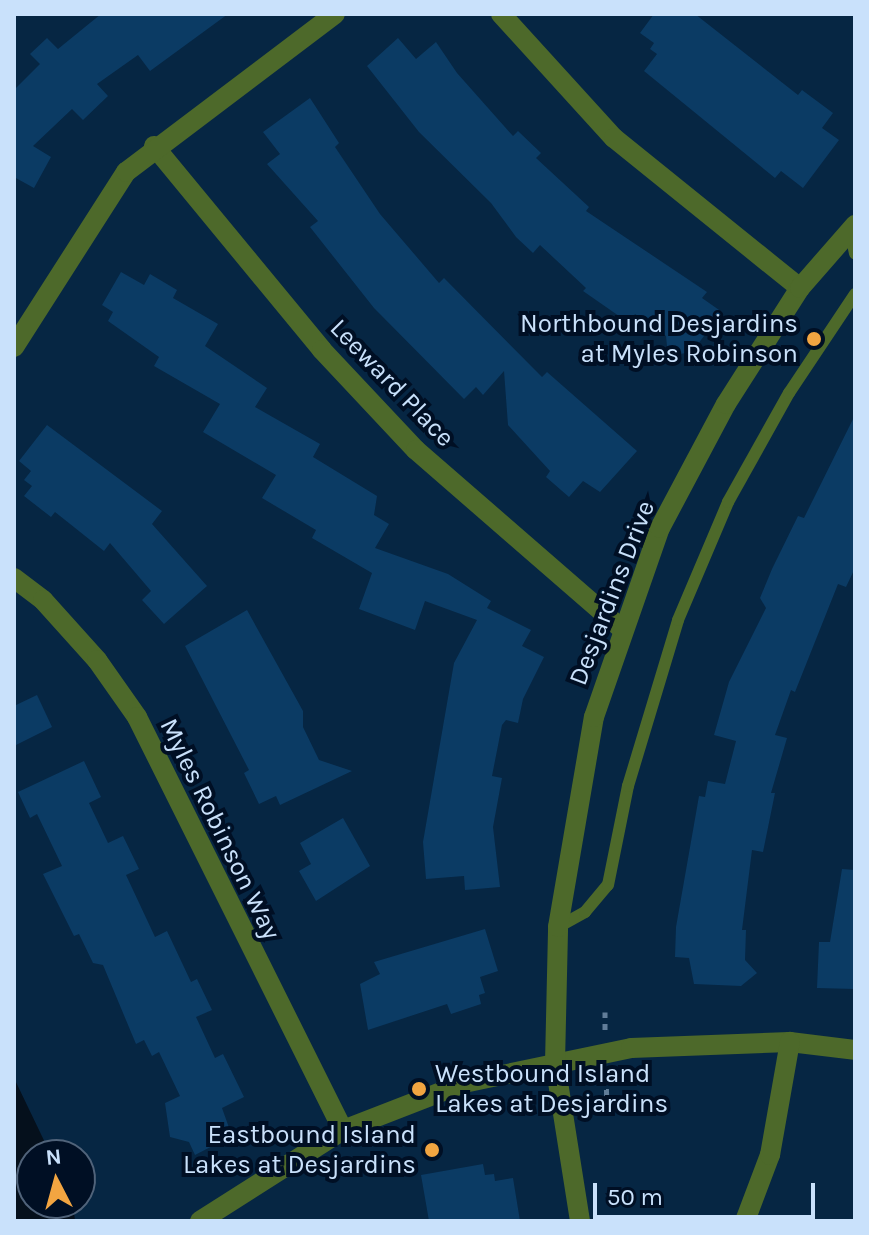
<!DOCTYPE html>
<html>
<head>
<meta charset="utf-8">
<style>
	body { margin:0 }
	#map { position:relative; width:869px; height:1235px; overflow:hidden; background:#062643; font-family:Karla,sans-serif }
	div>[style] { position:absolute }
	.water>* { inset:0; background:#05101c }
	.building>* { inset:0; background:#0b3b64 }
	.path>* { height:5px; margin-top:-2.5px; transform-origin:0; background:repeating-linear-gradient(90deg,#617d99 0 6px,transparent 0 12px) }
	.lane>* { height:12px; margin:-6px; padding:0 6px; transform-origin:6px; border-radius:6px; background:#4d692a }
	.street>* { height:20px; margin:-10px; padding:0 10px; transform-origin:10px; border-radius:10px; background:#4d692a }
	.dots>* { width:22px; height:22px; translate:-50% -50%; box-sizing:border-box; border:4px solid #000f24; border-radius:50% }
	span { translate:-50% -50%; white-space:nowrap; text-align:center; line-height:1.15; -webkit-text-stroke:8px #000f24; paint-order:stroke }
	.poi-label { font-size:26px; color:#c9e1fb }
	.right { translate:-100% -50%; text-align:right }
	.left { translate:0 -50%; text-align:left }
	.street-label { font-size:26px; color:#c9e1fb }
	.frame { position:absolute; inset:0; border:16px solid #c9e1fb; pointer-events:none }
	.north { position:absolute; left:16px; top:1139px; width:80px; height:80px; box-sizing:border-box; background:#000f24; border:2px solid #50637a; border-radius:50%; rotate:354deg; font-size:22px; font-weight:700; line-height:32px; text-align:center; color:#c9e1fb }
	.north::after { content:''; display:block; margin:auto; width:28px; height:36px; background:#f2a541; clip-path:polygon(50% 0,100% 100%,50% 72%,0 100%) }
	.scale { position:absolute; left:593px; top:1183px; width:222px; height:36px; box-sizing:border-box; border:4px solid #c9e1fb; border-top:0; padding-left:10px; font-size:24px; line-height:28px; white-space:nowrap; color:#c9e1fb; -webkit-text-stroke:6px #000f24; paint-order:stroke }
</style>
</head>
<body>
<div id="map">
	<div class="water">
		<div style="clip-path:polygon(14px 1078px,51px 1155px,32px 1155px,32px 1203px,73px 1203px,75px 1221px,14px 1221px)"></div>
	</div>
	<div class="building">
		<div style="clip-path:polygon(101px 14px,228px 14px,150px 71px,138px 55px,97px 84px,108px 96px,83px 120px,72px 109px,33px 146px,51px 157px,34px 188px,14px 177px,14px 90px,40px 64px,30px 54px,47px 38px,58px 49px)"></div>
		<div style="clip-path:polygon(654px 14px,695px 14px,798px 95px,802px 90px,833px 113px,822px 128px,839px 140px,803px 188px,781px 171px,775px 178px,644px 71px,657px 54px,650px 49px,654px 43px,640px 33px)"></div>
		<div style="clip-path:polygon(398px 38px,416px 59px,436px 42px,457px 73px,513px 136px,518px 131px,541px 153px,536px 158px,589px 207px,586px 211px,707px 292px,702px 298px,722px 312px,692px 352px,668px 356px,666px 336px,635px 314px,629px 323px,583px 291px,586px 288px,540px 245px,533px 253px,516px 237px,491px 203px,419px 132px,367px 66px)"></div>
		<div style="clip-path:polygon(310px 98px,339px 143px,335px 147px,380px 214px,439px 283px,444px 278px,542px 377px,547px 372px,637px 451px,600px 492px,583px 481px,569px 497px,546px 477px,550px 471px,508px 425px,504px 371px,483px 395px,476px 387px,464px 399px,374px 308px,310px 227px,318px 221px,267px 164px,280px 154px,263px 132px)"></div>
		<div style="clip-path:polygon(121px 272px,144px 285px,150px 274px,177px 290px,173px 298px,218px 324px,205px 346px,267px 388px,255px 407px,320px 444px,313px 457px,377px 496px,374px 515px,389px 524px,375px 548px,448px 574px,491px 601px,487px 608px,531px 630px,522px 646px,544px 657px,523px 699px,518px 723px,506px 720px,502px 725px,492px 776px,502px 778px,493px 827px,500px 887px,465px 890px,464px 876px,426px 879px,423px 842px,454px 663px,477px 620px,425px 601px,415px 630px,359px 609px,372px 573px,312px 538px,316px 530px,262px 498px,276px 475px,203px 432px,220px 404px,154px 366px,159px 357px,108px 321px,113px 312px,102px 305px)"></div>
		<div style="clip-path:polygon(855px 415px,855px 568px,846px 587px,838px 584px,795px 692px,791px 690px,775px 735px,787px 738px,771px 793px,775px 793px,763px 852px,752px 850px,742px 930px,746px 930px,745px 960px,757px 973px,741px 986px,694px 984px,689px 958px,675px 957px,676px 927px,699px 796px,705px 797px,708px 781px,725px 784px,736px 741px,714px 735px,729px 682px,766px 608px,760px 598px,772px 569px,798px 516px,804px 518px)"></div>
		<div style="clip-path:polygon(47px 425px,162px 511px,152px 524px,207px 586px,164px 624px,142px 600px,151px 591px,110px 543px,104px 551px,55px 512px,51px 517px,24px 496px,32px 486px,24px 480px,31px 471px,19px 461px)"></div>
		<div style="clip-path:polygon(247px 610px,303px 711px,303px 727px,319px 760px,352px 771px,280px 805px,276px 796px,259px 804px,244px 773px,249px 770px,185px 646px)"></div>
		<div style="clip-path:polygon(37px 695px,52px 727px,14px 746px,14px 706px)"></div>
		<div style="clip-path:polygon(84px 761px,101px 797px,89px 803px,108px 843px,123px 836px,139px 869px,126px 875px,155px 937px,167px 931px,191px 982px,197px 979px,212px 1010px,196px 1017px,215px 1058px,223px 1054px,244px 1097px,222px 1108px,232px 1136px,195px 1155px,189px 1142px,170px 1137px,165px 1103px,180px 1096px,159px 1052px,152px 1056px,144px 1040px,136px 1044px,103px 965px,93px 963px,79px 934px,74px 936px,43px 874px,62px 866px,37px 814px,30px 818px,18px 792px)"></div>
		<div style="clip-path:polygon(343px 818px,370px 866px,316px 901px,299px 871px,311px 864px,300px 843px)"></div>
		<div style="clip-path:polygon(842px 869px,855px 870px,855px 989px,817px 988px,819px 942px,830px 942px)"></div>
		<div style="clip-path:polygon(485px 929px,498px 971px,480px 977px,485px 993px,479px 995px,481px 1004px,451px 1014px,447px 1004px,368px 1030px,360px 984px,380px 974px,374px 962px)"></div>
		<div style="clip-path:polygon(483px 1164px,485px 1175px,494px 1174px,495px 1181px,513px 1178px,520px 1221px,429px 1221px,421px 1175px)"></div>
	</div>
	<div class="path">
		<div style="left:605px;top:1012px;width:19px;rotate:90deg"></div>
		<div style="left:606px;top:1077px;width:26px;rotate:88deg"></div>
	</div>
	<div class="lane">
		<div style="left:850px;top:230px;width:24px;rotate:78deg"></div>
		<div style="left:558px;top:927px;width:31px;rotate:-29deg"></div>
		<div style="left:585px;top:912px;width:35px;rotate:-50deg"></div>
		<div style="left:608px;top:885px;width:101px;rotate:-78.6deg"></div>
		<div style="left:628px;top:786px;width:173px;rotate:-73.2deg"></div>
		<div style="left:678px;top:620px;width:128px;rotate:-67deg"></div>
		<div style="left:728px;top:502px;width:125px;rotate:-60.8deg"></div>
		<div style="left:789px;top:393px;width:119px;rotate:-56.3deg"></div>
	</div>
	<div class="street">
		<div style="left:501px;top:14px;width:168px;rotate:47.7deg"></div>
		<div style="left:614px;top:138px;width:239px;rotate:38.9deg"></div>
		<div style="left:154px;top:146px;width:264px;rotate:50.5deg"></div>
		<div style="left:322px;top:350px;width:137px;rotate:46.8deg"></div>
		<div style="left:416px;top:450px;width:271px;rotate:41deg"></div>
		<div style="left:14px;top:347px;width:208px;rotate:-57.4deg"></div>
		<div style="left:126px;top:172px;width:262px;rotate:-37.1deg"></div>
		<div style="left:14px;top:578px;width:36px;rotate:37deg"></div>
		<div style="left:43px;top:600px;width:81px;rotate:48deg"></div>
		<div style="left:97px;top:660px;width:70px;rotate:54.9deg"></div>
		<div style="left:137px;top:717px;width:462px;rotate:63.5deg"></div>
		<div style="left:200px;top:1221px;width:169px;rotate:-32.5deg"></div>
		<div style="left:343px;top:1130px;width:130px;rotate:-21.2deg"></div>
		<div style="left:464px;top:1083px;width:171px;rotate:-11.8deg"></div>
		<div style="left:631px;top:1048px;width:159px;rotate:-2.2deg"></div>
		<div style="left:790px;top:1042px;width:65px;rotate:7deg"></div>
		<div style="left:580px;top:1221px;width:160px;rotate:-99deg"></div>
		<div style="left:555px;top:1063px;width:136px;rotate:-88.7deg"></div>
		<div style="left:558px;top:927px;width:213px;rotate:-80.3deg"></div>
		<div style="left:594px;top:717px;width:200px;rotate:-70.8deg"></div>
		<div style="left:660px;top:528px;width:140px;rotate:-62deg"></div>
		<div style="left:726px;top:404px;width:138px;rotate:-57.5deg"></div>
		<div style="left:800px;top:288px;width:84px;rotate:-48.9deg"></div>
		<div style="left:745px;top:1221px;width:71px;rotate:-69.3deg"></div>
		<div style="left:770px;top:1155px;width:115px;rotate:-80deg"></div>
	</div>
	<div class="dots">
		<div style="left:814px;top:339px;background:#f2a541"></div>
		<div style="left:419px;top:1089px;background:#f2a541"></div>
		<div style="left:432px;top:1150px;background:#f2a541"></div>
	</div>
	<div class="poi-label">
		<span class="right" style="left:798px;top:339px">Northbound Desjardins<br>at Myles Robinson</span>
		<span class="left" style="left:435px;top:1089px">Westbound Island<br>Lakes at Desjardins</span>
		<span class="right" style="left:416px;top:1150px">Eastbound Island<br>Lakes at Desjardins</span>
	</div>
	<div class="street-label">
		<span style="left:392px;top:383px;rotate:46deg">Leeward Place</span>
		<span style="left:612px;top:593px;rotate:-69deg">Desjardins Drive</span>
		<span style="left:220px;top:829px;rotate:64deg">Myles Robinson Way</span>
	</div>
	<div class="frame"></div>
	<div class="north">N</div>
	<div class="scale">50 m</div>
</div>
</body>
</html>
